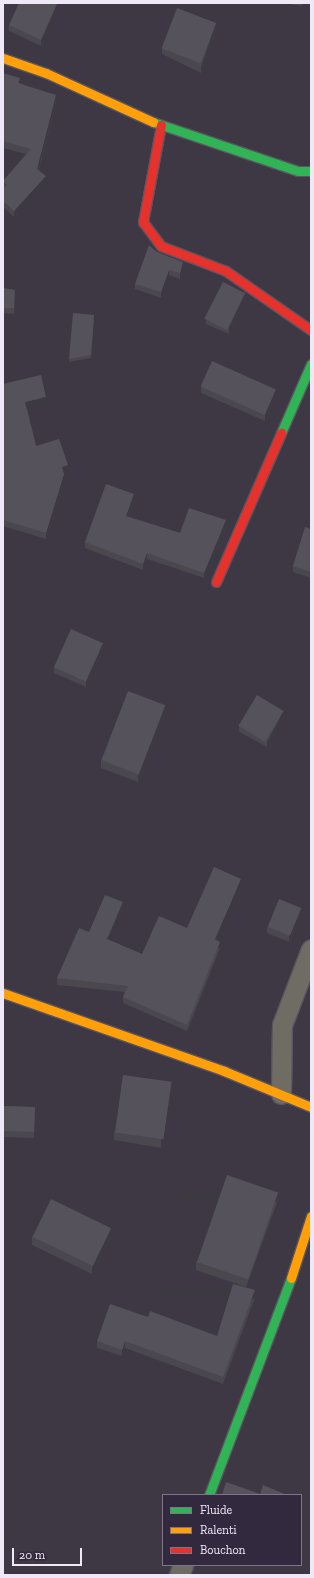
<!DOCTYPE html>
<html>
<head>
<meta charset="utf-8">
<style>
	body { margin:0 }
	#map { position:relative; width:314px; height:1578px; overflow:hidden; background:#3d3844; font-family:"Zilla Slab",serif }
	div>[style] { position:absolute }
	.roads { filter:drop-shadow(1px 0 #595560) drop-shadow(-1px 0 #595560) drop-shadow(0 1px #595560) drop-shadow(0 -1px #595560) }
	.street>* { height:19px; margin:-9.5px; padding:0 9.5px; transform-origin:9.5px; border-radius:9.5px; background:#6e6c63 }
	.fast>* { height:9px; margin:-4.5px; padding:0 4.5px; transform-origin:4.5px; border-radius:4.5px; background:#30b455 }
	.slow>* { height:9px; margin:-4.5px; padding:0 4.5px; transform-origin:4.5px; border-radius:4.5px; background:#ff9f0a }
	.jam>* { height:9px; margin:-4.5px; padding:0 4.5px; transform-origin:4.5px; border-radius:4.5px; background:#e5322d }
	.wall>* { inset:0; background:#4a474f; transform-origin:0 0 }
	.shaded-wall>* { inset:0; background:#3c3940; transform-origin:0 0 }
	.building>* { inset:0; background:#56525c; transform-origin:0 0 }
	span { translate:-50% -50%; white-space:nowrap; text-align:center; line-height:1.15; -webkit-text-stroke:3px #32293e; paint-order:stroke }
	.frame { position:absolute; inset:0; border:4px solid #efe9f7; pointer-events:none }
	.legend { position:absolute; left:162px; top:1494px; width:140px; height:72px; box-sizing:border-box; background:#32293e; border:1px solid #7e7688; margin:0; padding:5px 7px; list-style:none; font-size:12px; color:#efe9f7 }
	.legend li { display:flex; align-items:center; gap:8px; height:20px }
	.legend b { width:20px; border:1px solid #7e7688 }
	.scale { position:absolute; left:12px; top:1548px; width:70px; height:18px; box-sizing:border-box; border:2px solid #efe9f7; border-top:0; padding-left:5px; font-size:12px; line-height:14px; white-space:nowrap; color:#efe9f7; -webkit-text-stroke:3px #32293e; paint-order:stroke }
</style>
</head>
<body>
<div id="map">
	<div class="roads">
		<div class="street">
			<div style="left:281px;top:1094px;width:69px;rotate:-89.2deg"></div>
			<div style="left:282px;top:1025px;width:81px;rotate:-69.1deg"></div>
			<div style="left:179px;top:1575px;width:11px;rotate:-68deg"></div>
		</div>
		<div class="fast">
			<div style="left:153px;top:122px;width:153px;rotate:18.7deg"></div>
			<div style="left:298px;top:171px;width:13px"></div>
			<div style="left:281px;top:433px;width:75px;rotate:-66.5deg"></div>
			<div style="left:209px;top:1495px;width:232px;rotate:-69.3deg"></div>
		</div>
		<div class="slow">
			<div style="left:3px;top:58px;width:46px;rotate:19.2deg"></div>
			<div style="left:46px;top:73px;width:118px;rotate:24.6deg"></div>
			<div style="left:3px;top:993px;width:234px;rotate:19.4deg"></div>
			<div style="left:224px;top:1071px;width:94px;rotate:22.5deg"></div>
			<div style="left:291px;top:1278px;width:65px;rotate:-72.1deg"></div>
		</div>
		<div class="jam">
			<div style="left:161px;top:125px;width:99px;rotate:100.5deg"></div>
			<div style="left:143px;top:222px;width:30px;rotate:53deg"></div>
			<div style="left:161px;top:246px;width:70px;rotate:21deg"></div>
			<div style="left:226px;top:271px;width:103px;rotate:34.8deg"></div>
			<div style="left:216px;top:582px;width:163px;rotate:-66.4deg"></div>
		</div>
	</div>
	<div class="wall">
		<div style="clip-path:polygon(282px 3px,303px 3px,302px 6px)"></div>
		<div style="clip-path:polygon(57px 10px,41px 46px,9px 31px,9px 25px)"></div>
		<div style="clip-path:polygon(216px 28px,201px 73px,162px 54px,162px 48px)"></div>
		<div style="clip-path:polygon(3px 73px,20px 83px,56px 102px,39px 170px,46px 183px,14px 217px,3px 207px,3px 189px,4px 188px,3px 187px,3px 181px,26px 154px,3px 148px)"></div>
		<div style="clip-path:polygon(157px 252px,183px 268px,180px 279px,169px 275px,161px 298px,135px 289px,135px 284px)"></div>
		<div style="clip-path:polygon(3px 288px,15px 290px,14px 314px,3px 313px)"></div>
		<div style="clip-path:polygon(245px 299px,229px 334px,206px 324px,206px 319px)"></div>
		<div style="clip-path:polygon(94px 318px,91px 358px,69px 362px,69px 359px)"></div>
		<div style="clip-path:polygon(3px 384px,46px 403px,27px 408px,36px 446px,68px 472px,64px 473px,64px 480px,46px 539px,3px 526px)"></div>
		<div style="clip-path:polygon(201px 387px,276px 395px,265px 421px,201px 393px)"></div>
		<div style="clip-path:polygon(134px 500px,128px 517px,180px 533px,226px 526px,204px 578px,147px 559px,143px 570px,85px 548px,85px 542px)"></div>
		<div style="clip-path:polygon(311px 529px,311px 578px,293px 572px,293px 566px)"></div>
		<div style="clip-path:polygon(103px 649px,86px 687px,54px 673px,54px 667px)"></div>
		<div style="clip-path:polygon(165px 712px,138px 782px,101px 768px,101px 760px)"></div>
		<div style="clip-path:polygon(284px 716px,267px 747px,239px 732px,239px 726px)"></div>
		<div style="clip-path:polygon(241px 885px,217px 940px,220px 948px,187px 1031px,123px 1003px,123px 997px,125px 992px,57px 985px,57px 978px,89px 932px,123px 909px,109px 940px,142px 954px,187px 928px)"></div>
		<div style="clip-path:polygon(301px 914px,289px 942px,267px 933px,267px 927px)"></div>
		<div style="clip-path:polygon(171px 1090px,161px 1148px,114px 1140px,114px 1132px)"></div>
		<div style="left:3px;top:1106px;width:32px;height:31px;rotate:2deg"></div>
		<div style="clip-path:polygon(278px 1200px,246px 1287px,196px 1270px,196px 1262px)"></div>
		<div style="clip-path:polygon(111px 1236px,92px 1274px,32px 1245px,32px 1237px)"></div>
		<div style="clip-path:polygon(255px 1297px,223px 1384px,125px 1348px,122px 1356px,97px 1348px,97px 1341px,148px 1317px,217px 1336px)"></div>
	</div>
	<div class="shaded-wall">
		<div style="clip-path:polygon(57px 4px,57px 10px,41px 46px,41px 40px)"></div>
		<div style="clip-path:polygon(216px 23px,216px 28px,201px 73px,201px 67px)"></div>
		<div style="clip-path:polygon(56px 95px,56px 102px,37px 175px,37px 169px)"></div>
		<div style="clip-path:polygon(46px 176px,46px 183px,14px 217px,14px 211px)"></div>
		<div style="clip-path:polygon(183px 262px,183px 268px,180px 279px,180px 273px)"></div>
		<div style="clip-path:polygon(169px 270px,169px 275px,161px 298px,161px 292px)"></div>
		<div style="clip-path:polygon(245px 293px,245px 299px,229px 334px,229px 328px)"></div>
		<div style="clip-path:polygon(276px 389px,276px 395px,265px 421px,265px 415px)"></div>
		<div style="clip-path:polygon(46px 397px,46px 403px,25px 409px,25px 402px)"></div>
		<div style="clip-path:polygon(68px 465px,68px 472px,62px 474px,62px 467px)"></div>
		<div style="clip-path:polygon(64px 474px,64px 480px,46px 539px,46px 533px)"></div>
		<div style="clip-path:polygon(134px 494px,134px 500px,126px 522px,126px 516px)"></div>
		<div style="clip-path:polygon(226px 520px,226px 526px,204px 578px,204px 573px)"></div>
		<div style="clip-path:polygon(147px 553px,147px 559px,143px 570px,143px 564px)"></div>
		<div style="clip-path:polygon(103px 643px,103px 649px,86px 687px,86px 681px)"></div>
		<div style="clip-path:polygon(165px 705px,165px 712px,138px 782px,138px 774px)"></div>
		<div style="clip-path:polygon(284px 711px,284px 716px,267px 747px,267px 742px)"></div>
		<div style="clip-path:polygon(241px 879px,241px 885px,215px 946px,215px 939px)"></div>
		<div style="clip-path:polygon(123px 902px,123px 909px,107px 946px,107px 939px)"></div>
		<div style="clip-path:polygon(301px 908px,301px 914px,289px 942px,289px 936px)"></div>
		<div style="left:220px;top:942px;width:6px;height:89px;rotate:90deg"></div>
		<div style="clip-path:polygon(171px 1082px,171px 1090px,161px 1148px,161px 1140px)"></div>
		<div style="left:278px;top:1193px;width:7px;height:93px;rotate:90deg"></div>
		<div style="clip-path:polygon(111px 1228px,111px 1236px,92px 1274px,92px 1267px)"></div>
		<div style="left:255px;top:1290px;width:7px;height:93px;rotate:90deg"></div>
		<div style="clip-path:polygon(125px 1341px,125px 1348px,122px 1356px,122px 1350px)"></div>
	</div>
	<div class="building">
		<div style="clip-path:polygon(19px 3px,54px 3px,57px 4px,41px 40px,9px 25px)"></div>
		<div style="left:177px;top:8px;width:42px;height:43px;rotate:21deg"></div>
		<div style="clip-path:polygon(3px 73px,20px 78px,18px 83px,56px 95px,37px 169px,46px 176px,14px 211px,3px 201px,3px 189px,7px 185px,3px 181px,31px 149px,3px 141px)"></div>
		<div style="clip-path:polygon(149px 245px,157px 252px,183px 262px,180px 273px,169px 270px,161px 292px,135px 284px)"></div>
		<div style="left:223px;top:282px;width:25px;height:41px;rotate:27deg"></div>
		<div style="clip-path:polygon(3px 288px,15px 290px,14px 308px,3px 308px)"></div>
		<div style="clip-path:polygon(73px 313px,94px 315px,91px 355px,69px 359px)"></div>
		<div style="left:212px;top:361px;width:70px;height:28px;rotate:24deg"></div>
		<div style="clip-path:polygon(41px 375px,46px 397px,25px 402px,36px 446px,59px 439px,68px 465px,62px 467px,64px 474px,46px 533px,3px 520px,3px 384px)"></div>
		<div style="clip-path:polygon(106px 484px,134px 494px,126px 516px,180px 533px,189px 508px,226px 520px,204px 573px,147px 553px,143px 564px,85px 542px)"></div>
		<div style="clip-path:polygon(305px 527px,311px 529px,311px 572px,293px 566px)"></div>
		<div style="left:71px;top:629px;width:35px;height:42px;rotate:24deg"></div>
		<div style="left:128px;top:691px;width:40px;height:74px;rotate:21deg"></div>
		<div style="left:257px;top:695px;width:31px;height:36px;rotate:31deg"></div>
		<div style="clip-path:polygon(214px 867px,241px 879px,215px 939px,220px 942px,187px 1025px,123px 997px,128px 986px,57px 978px,79px 928px,89px 932px,105px 895px,123px 902px,107px 939px,142px 954px,159px 916px,187px 928px)"></div>
		<div style="left:279px;top:899px;width:24px;height:30px;rotate:22deg"></div>
		<div style="left:123px;top:1075px;width:49px;height:58px;rotate:8deg"></div>
		<div style="left:3px;top:1106px;width:32px;height:25px;rotate:2deg"></div>
		<div style="left:227px;top:1175px;width:54px;height:92px;rotate:19deg"></div>
		<div style="left:51px;top:1199px;width:67px;height:42px;rotate:26deg"></div>
		<div style="clip-path:polygon(233px 1284px,255px 1290px,223px 1377px,125px 1341px,122px 1350px,97px 1341px,110px 1304px,148px 1317px,150px 1311px,217px 1336px)"></div>
		<div style="clip-path:polygon(226px 1482px,260px 1494px,263px 1485px,287px 1495px,222px 1495px)"></div>
	</div>
	<div class="frame"></div>
	<ul class="legend">
	<li><b style="height:5px;background:#30b455"></b>Fluide</li>
	<li><b style="height:5px;background:#ff9f0a"></b>Ralenti</li>
	<li><b style="height:5px;background:#e5322d"></b>Bouchon</li>
	</ul>
	<div class="scale">20 m</div>
</div>
</body>
</html>
